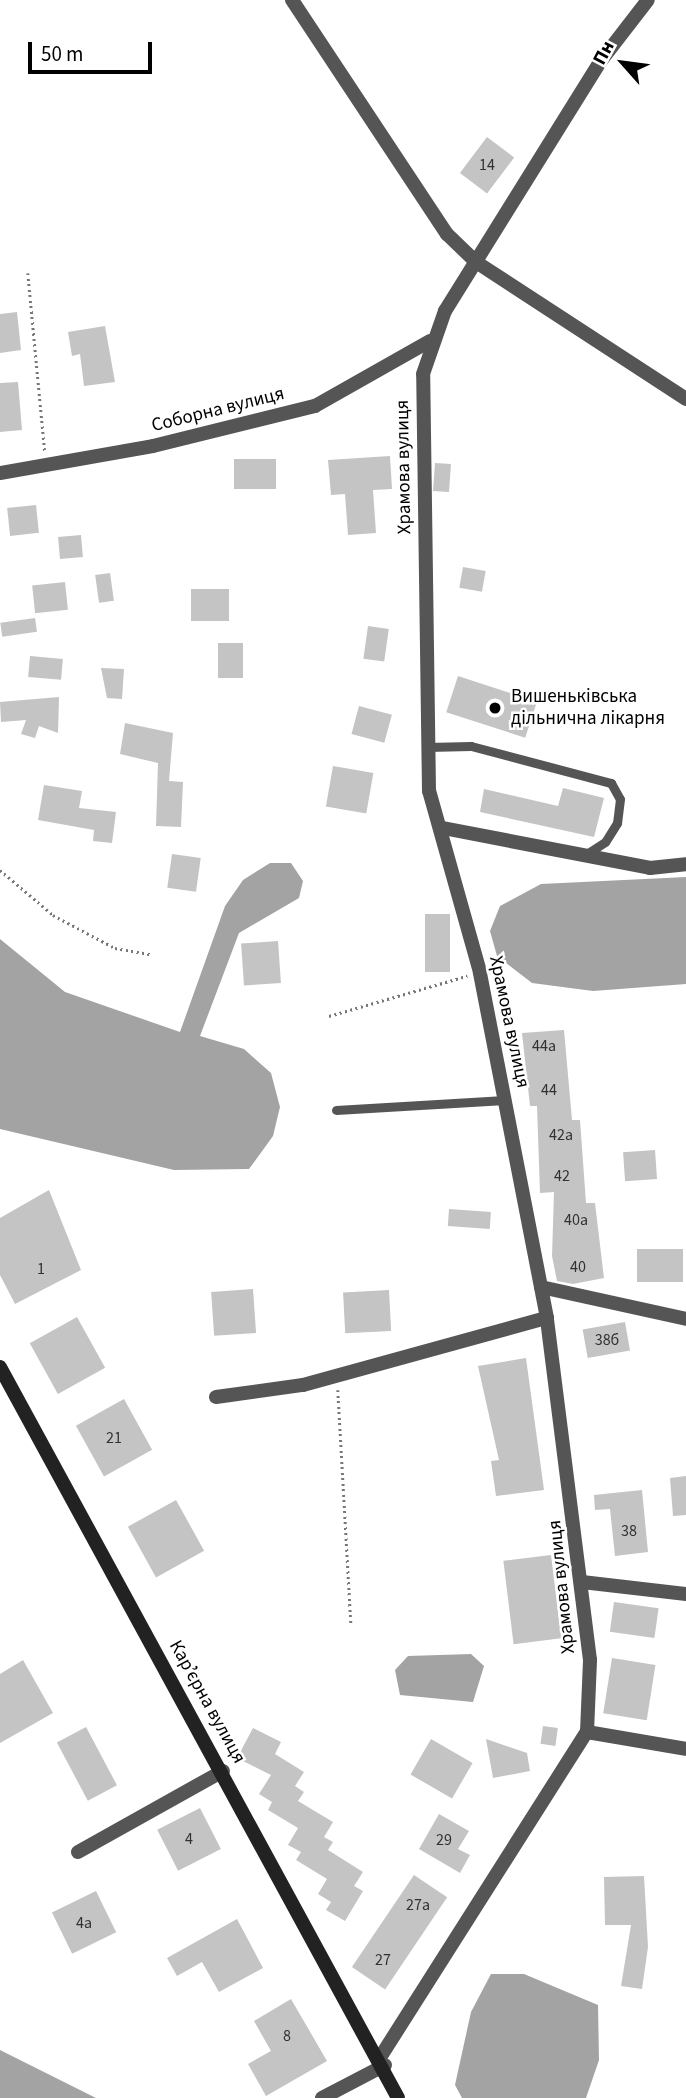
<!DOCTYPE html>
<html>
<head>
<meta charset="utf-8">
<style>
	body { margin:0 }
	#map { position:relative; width:686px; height:2098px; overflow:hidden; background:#fff; font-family:"Source Sans 3",sans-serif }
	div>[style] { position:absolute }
	.water>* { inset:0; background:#a3a3a3 }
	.building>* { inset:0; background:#c4c4c4; transform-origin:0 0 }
	.path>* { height:2.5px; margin-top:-1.25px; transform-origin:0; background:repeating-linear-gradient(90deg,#777 0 2px,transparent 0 5.5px) }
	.lane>* { height:9px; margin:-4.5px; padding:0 4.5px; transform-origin:4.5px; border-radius:4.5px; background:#555 }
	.street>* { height:14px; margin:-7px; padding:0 7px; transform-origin:7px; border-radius:7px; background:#555 }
	.secondary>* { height:14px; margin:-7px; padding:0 7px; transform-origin:7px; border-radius:7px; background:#222 }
	.dots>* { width:19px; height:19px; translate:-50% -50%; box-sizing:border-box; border:4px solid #fff; border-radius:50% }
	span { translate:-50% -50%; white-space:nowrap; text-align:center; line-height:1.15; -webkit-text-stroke:5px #fff; paint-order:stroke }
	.number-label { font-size:16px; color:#313131 }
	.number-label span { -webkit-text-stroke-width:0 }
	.street-label { font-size:19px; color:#000 }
	.poi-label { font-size:19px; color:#000 }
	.left { translate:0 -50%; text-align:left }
	.north { position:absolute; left:588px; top:28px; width:70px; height:70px; -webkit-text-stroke:5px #fff; paint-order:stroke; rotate:298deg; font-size:19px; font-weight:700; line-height:28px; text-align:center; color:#000 }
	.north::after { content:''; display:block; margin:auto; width:24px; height:32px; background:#000; clip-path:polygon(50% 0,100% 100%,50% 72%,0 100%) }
	.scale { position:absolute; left:28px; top:42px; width:124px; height:32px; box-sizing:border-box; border:4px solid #000; border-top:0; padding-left:9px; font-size:21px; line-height:24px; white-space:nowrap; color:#000; -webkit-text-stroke:5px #fff; paint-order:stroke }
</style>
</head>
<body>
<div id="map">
	<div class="water">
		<div style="clip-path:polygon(270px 863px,291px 863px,303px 881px,299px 898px,239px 933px,200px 1036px,244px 1049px,271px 1073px,280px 1107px,273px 1136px,249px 1169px,174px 1170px,0 1129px,0 939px,65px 992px,180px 1032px,225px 906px,243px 880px)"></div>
		<div style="clip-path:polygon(686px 877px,686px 984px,593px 991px,532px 983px,497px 956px,490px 931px,500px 906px,541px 884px)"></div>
		<div style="clip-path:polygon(471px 1654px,484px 1666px,473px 1702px,400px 1695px,395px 1670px,408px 1656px)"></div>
		<div style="clip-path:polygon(491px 1974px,524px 1974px,598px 2005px,599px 2060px,586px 2098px,462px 2098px,455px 2085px,471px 2012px)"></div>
		<div style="clip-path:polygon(0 2050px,96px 2098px,0 2098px)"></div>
	</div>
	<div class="building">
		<div style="left:487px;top:137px;width:34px;height:45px;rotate:37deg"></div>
		<div style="clip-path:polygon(17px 312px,21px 350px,0 353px,0 314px)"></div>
		<div style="clip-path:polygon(105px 326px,115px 382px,84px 386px,80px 354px,72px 356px,68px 332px)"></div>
		<div style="clip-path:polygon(18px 382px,22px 430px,0 432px,0 383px)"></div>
		<div style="clip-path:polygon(390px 456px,392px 489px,373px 490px,376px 533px,348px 535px,345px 494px,331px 495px,328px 460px)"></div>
		<div style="left:276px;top:459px;width:30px;height:42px;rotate:90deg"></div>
		<div style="left:435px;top:463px;width:16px;height:28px;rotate:4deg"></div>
		<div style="left:36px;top:505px;width:28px;height:29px;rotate:84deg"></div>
		<div style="left:81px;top:535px;width:22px;height:23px;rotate:85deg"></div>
		<div style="left:463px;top:567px;width:23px;height:21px;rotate:10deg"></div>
		<div style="left:110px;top:573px;width:28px;height:15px;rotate:82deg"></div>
		<div style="left:65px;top:582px;width:28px;height:33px;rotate:84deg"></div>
		<div style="left:191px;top:589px;width:38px;height:32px"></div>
		<div style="left:35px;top:618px;width:14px;height:35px;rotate:82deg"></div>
		<div style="left:368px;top:626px;width:21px;height:33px;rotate:8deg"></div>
		<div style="left:218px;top:643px;width:25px;height:35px"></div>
		<div style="left:30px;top:656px;width:33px;height:21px;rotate:5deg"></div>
		<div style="clip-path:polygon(101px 668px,124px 669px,122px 699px,107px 698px)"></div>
		<div style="left:458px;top:676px;width:83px;height:38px;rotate:18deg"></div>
		<div style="clip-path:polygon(59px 697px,58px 733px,39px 726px,35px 738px,21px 734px,26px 720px,1px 722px,0 702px)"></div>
		<div style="left:359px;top:706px;width:34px;height:29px;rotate:15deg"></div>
		<div style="clip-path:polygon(125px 723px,173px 733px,169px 781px,183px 782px,181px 827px,156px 826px,158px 763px,120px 754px)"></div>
		<div style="left:333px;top:766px;width:41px;height:41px;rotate:10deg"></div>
		<div style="clip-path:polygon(44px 785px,82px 791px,79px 808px,116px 812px,112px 843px,93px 841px,94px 830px,38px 820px)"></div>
		<div style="clip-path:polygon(563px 788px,604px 798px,594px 837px,480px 812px,484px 789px,558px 806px)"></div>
		<div style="left:172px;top:854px;width:29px;height:34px;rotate:8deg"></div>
		<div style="left:425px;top:914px;width:25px;height:58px"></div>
		<div style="left:278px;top:941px;width:42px;height:37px;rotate:86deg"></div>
		<div style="clip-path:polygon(564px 1030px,572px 1120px,580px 1120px,586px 1203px,595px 1203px,604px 1278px,573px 1284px,557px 1281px,552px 1256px,554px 1192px,540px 1193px,537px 1106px,530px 1106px,522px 1033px)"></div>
		<div style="left:655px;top:1150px;width:29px;height:32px;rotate:86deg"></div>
		<div style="clip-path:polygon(49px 1190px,81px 1270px,15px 1304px,0 1275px,0 1218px)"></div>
		<div style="left:449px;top:1209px;width:42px;height:17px;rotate:4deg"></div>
		<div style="left:637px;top:1249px;width:46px;height:33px"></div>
		<div style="left:253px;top:1289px;width:44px;height:42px;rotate:86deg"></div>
		<div style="left:389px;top:1290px;width:41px;height:46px;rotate:87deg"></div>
		<div style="left:77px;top:1317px;width:58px;height:54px;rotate:61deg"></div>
		<div style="left:625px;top:1322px;width:29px;height:43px;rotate:80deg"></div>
		<div style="clip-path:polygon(526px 1358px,544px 1490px,496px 1496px,491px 1461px,499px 1460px,478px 1366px)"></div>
		<div style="left:124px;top:1399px;width:58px;height:55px;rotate:61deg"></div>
		<div style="clip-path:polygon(686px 1476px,686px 1515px,673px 1516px,670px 1478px)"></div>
		<div style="clip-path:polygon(642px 1490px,648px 1552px,615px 1556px,610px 1509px,595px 1510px,594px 1495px)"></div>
		<div style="left:176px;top:1500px;width:58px;height:55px;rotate:61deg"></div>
		<div style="left:551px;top:1555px;width:84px;height:48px;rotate:83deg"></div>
		<div style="left:614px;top:1602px;width:45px;height:30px;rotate:8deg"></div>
		<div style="left:612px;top:1658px;width:44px;height:56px;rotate:9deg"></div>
		<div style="clip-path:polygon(23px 1660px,53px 1713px,0 1743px,0 1674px)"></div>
		<div style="left:543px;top:1726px;width:15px;height:18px;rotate:8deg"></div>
		<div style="left:86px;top:1727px;width:66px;height:33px;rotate:62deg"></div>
		<div style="clip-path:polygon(253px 1728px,281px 1742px,275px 1754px,304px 1772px,295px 1786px,304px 1792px,298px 1801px,333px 1822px,324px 1837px,333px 1842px,328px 1850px,363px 1872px,354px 1886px,363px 1891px,345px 1921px,326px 1910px,331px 1902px,318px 1894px,327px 1879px,296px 1860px,301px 1852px,288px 1845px,298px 1828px,268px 1810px,272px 1802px,259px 1794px,271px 1775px,237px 1758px)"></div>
		<div style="left:431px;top:1739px;width:48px;height:41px;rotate:30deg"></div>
		<div style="clip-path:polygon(486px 1739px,527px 1753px,530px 1771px,493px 1778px)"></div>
		<div style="left:200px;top:1808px;width:46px;height:48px;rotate:63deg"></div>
		<div style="clip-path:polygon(439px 1814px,469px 1831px,458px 1849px,470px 1855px,460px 1873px,419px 1849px)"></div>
		<div style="left:414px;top:1875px;width:40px;height:111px;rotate:34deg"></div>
		<div style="clip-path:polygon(644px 1876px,648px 1947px,642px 1989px,621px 1986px,631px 1925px,605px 1925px,604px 1877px)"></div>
		<div style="left:96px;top:1891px;width:46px;height:49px;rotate:64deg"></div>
		<div style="clip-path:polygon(237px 1919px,263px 1968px,219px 1992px,202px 1962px,177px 1976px,167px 1958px)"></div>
		<div style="clip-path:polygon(291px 1999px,327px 2061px,266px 2096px,248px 2064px,271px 2051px,254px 2021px)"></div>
	</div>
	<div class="path">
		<div style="left:28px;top:273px;width:180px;rotate:84.6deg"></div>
		<div style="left:0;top:870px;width:70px;rotate:40.3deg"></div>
		<div style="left:53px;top:915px;width:70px;rotate:28deg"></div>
		<div style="left:115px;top:948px;width:36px;rotate:10deg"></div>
		<div style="left:329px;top:1016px;width:144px;rotate:-16.2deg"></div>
		<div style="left:338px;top:1390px;width:236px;rotate:86.8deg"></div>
	</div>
	<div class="lane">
		<div style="left:427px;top:747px;width:44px;rotate:-1.3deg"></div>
		<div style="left:471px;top:746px;width:145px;rotate:14.8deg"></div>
		<div style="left:611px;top:783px;width:18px;rotate:61deg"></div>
		<div style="left:620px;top:799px;width:24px;rotate:97deg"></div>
		<div style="left:617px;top:823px;width:22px;rotate:122deg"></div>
		<div style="left:605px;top:842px;width:24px;rotate:147deg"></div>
		<div style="left:336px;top:1110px;width:169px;rotate:-3.4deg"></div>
	</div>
	<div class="street">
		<div style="left:292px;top:0;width:281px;rotate:56.5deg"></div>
		<div style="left:447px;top:234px;width:40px;rotate:44deg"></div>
		<div style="left:476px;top:262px;width:251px;rotate:33.1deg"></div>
		<div style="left:0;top:473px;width:155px;rotate:-10deg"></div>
		<div style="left:153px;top:446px;width:167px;rotate:-13.9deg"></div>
		<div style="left:315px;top:406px;width:132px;rotate:-29.5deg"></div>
		<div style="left:443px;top:828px;width:211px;rotate:10.9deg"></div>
		<div style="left:650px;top:868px;width:36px;rotate:-6deg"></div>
		<div style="left:541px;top:1287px;width:148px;rotate:12.4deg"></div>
		<div style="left:216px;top:1397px;width:88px;rotate:-7.9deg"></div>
		<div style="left:303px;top:1385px;width:253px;rotate:-15.4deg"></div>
		<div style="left:582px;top:1582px;width:105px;rotate:6.6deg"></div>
		<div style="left:587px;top:1732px;width:100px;rotate:9.7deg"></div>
		<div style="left:78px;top:1852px;width:166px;rotate:-29.2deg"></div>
		<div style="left:381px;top:2056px;width:384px;rotate:-57.6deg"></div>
		<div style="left:587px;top:1732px;width:72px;rotate:-87.6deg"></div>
		<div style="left:590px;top:1660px;width:345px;rotate:-97.2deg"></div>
		<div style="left:547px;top:1318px;width:352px;rotate:-101deg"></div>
		<div style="left:480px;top:972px;width:188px;rotate:-105.7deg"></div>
		<div style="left:429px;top:791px;width:417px;rotate:-90.8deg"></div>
		<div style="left:423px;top:374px;width:67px;rotate:-70.8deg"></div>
		<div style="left:445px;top:311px;width:293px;rotate:-58.1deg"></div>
		<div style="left:600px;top:62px;width:78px;rotate:-52.3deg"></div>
		<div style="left:322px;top:2098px;width:71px;rotate:-27.6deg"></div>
	</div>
	<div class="secondary">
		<div style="left:0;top:1367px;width:832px;rotate:61.43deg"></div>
	</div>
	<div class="dots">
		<div style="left:495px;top:708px;background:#000"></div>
	</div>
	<div class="number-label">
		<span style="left:487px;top:165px">14</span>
		<span style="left:544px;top:1046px">44а</span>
		<span style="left:549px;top:1090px">44</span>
		<span style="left:561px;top:1135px">42а</span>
		<span style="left:562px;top:1176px">42</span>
		<span style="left:576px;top:1220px">40а</span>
		<span style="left:578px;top:1267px">40</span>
		<span style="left:41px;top:1269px">1</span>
		<span style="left:607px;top:1340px">38б</span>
		<span style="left:114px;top:1438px">21</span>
		<span style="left:629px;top:1531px">38</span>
		<span style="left:189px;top:1839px">4</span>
		<span style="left:444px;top:1840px">29</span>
		<span style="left:418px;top:1905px">27а</span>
		<span style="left:84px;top:1923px">4а</span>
		<span style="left:383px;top:1960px">27</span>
		<span style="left:287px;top:2036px">8</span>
	</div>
	<div class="street-label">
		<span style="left:218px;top:410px;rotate:-14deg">Соборна вулиця</span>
		<span style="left:404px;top:467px;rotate:-91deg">Храмова вулиця</span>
		<span style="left:509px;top:1022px;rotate:78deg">Храмова вулиця</span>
		<span style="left:562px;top:1587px;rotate:-96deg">Храмова вулиця</span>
		<span style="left:207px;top:1702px;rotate:61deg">Карʼєрна вулиця</span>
	</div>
	<div class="poi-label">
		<span class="left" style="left:511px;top:708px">Вишеньківська<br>дільнична лікарня</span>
	</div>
	<div class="north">Пн</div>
	<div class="scale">50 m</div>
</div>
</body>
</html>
